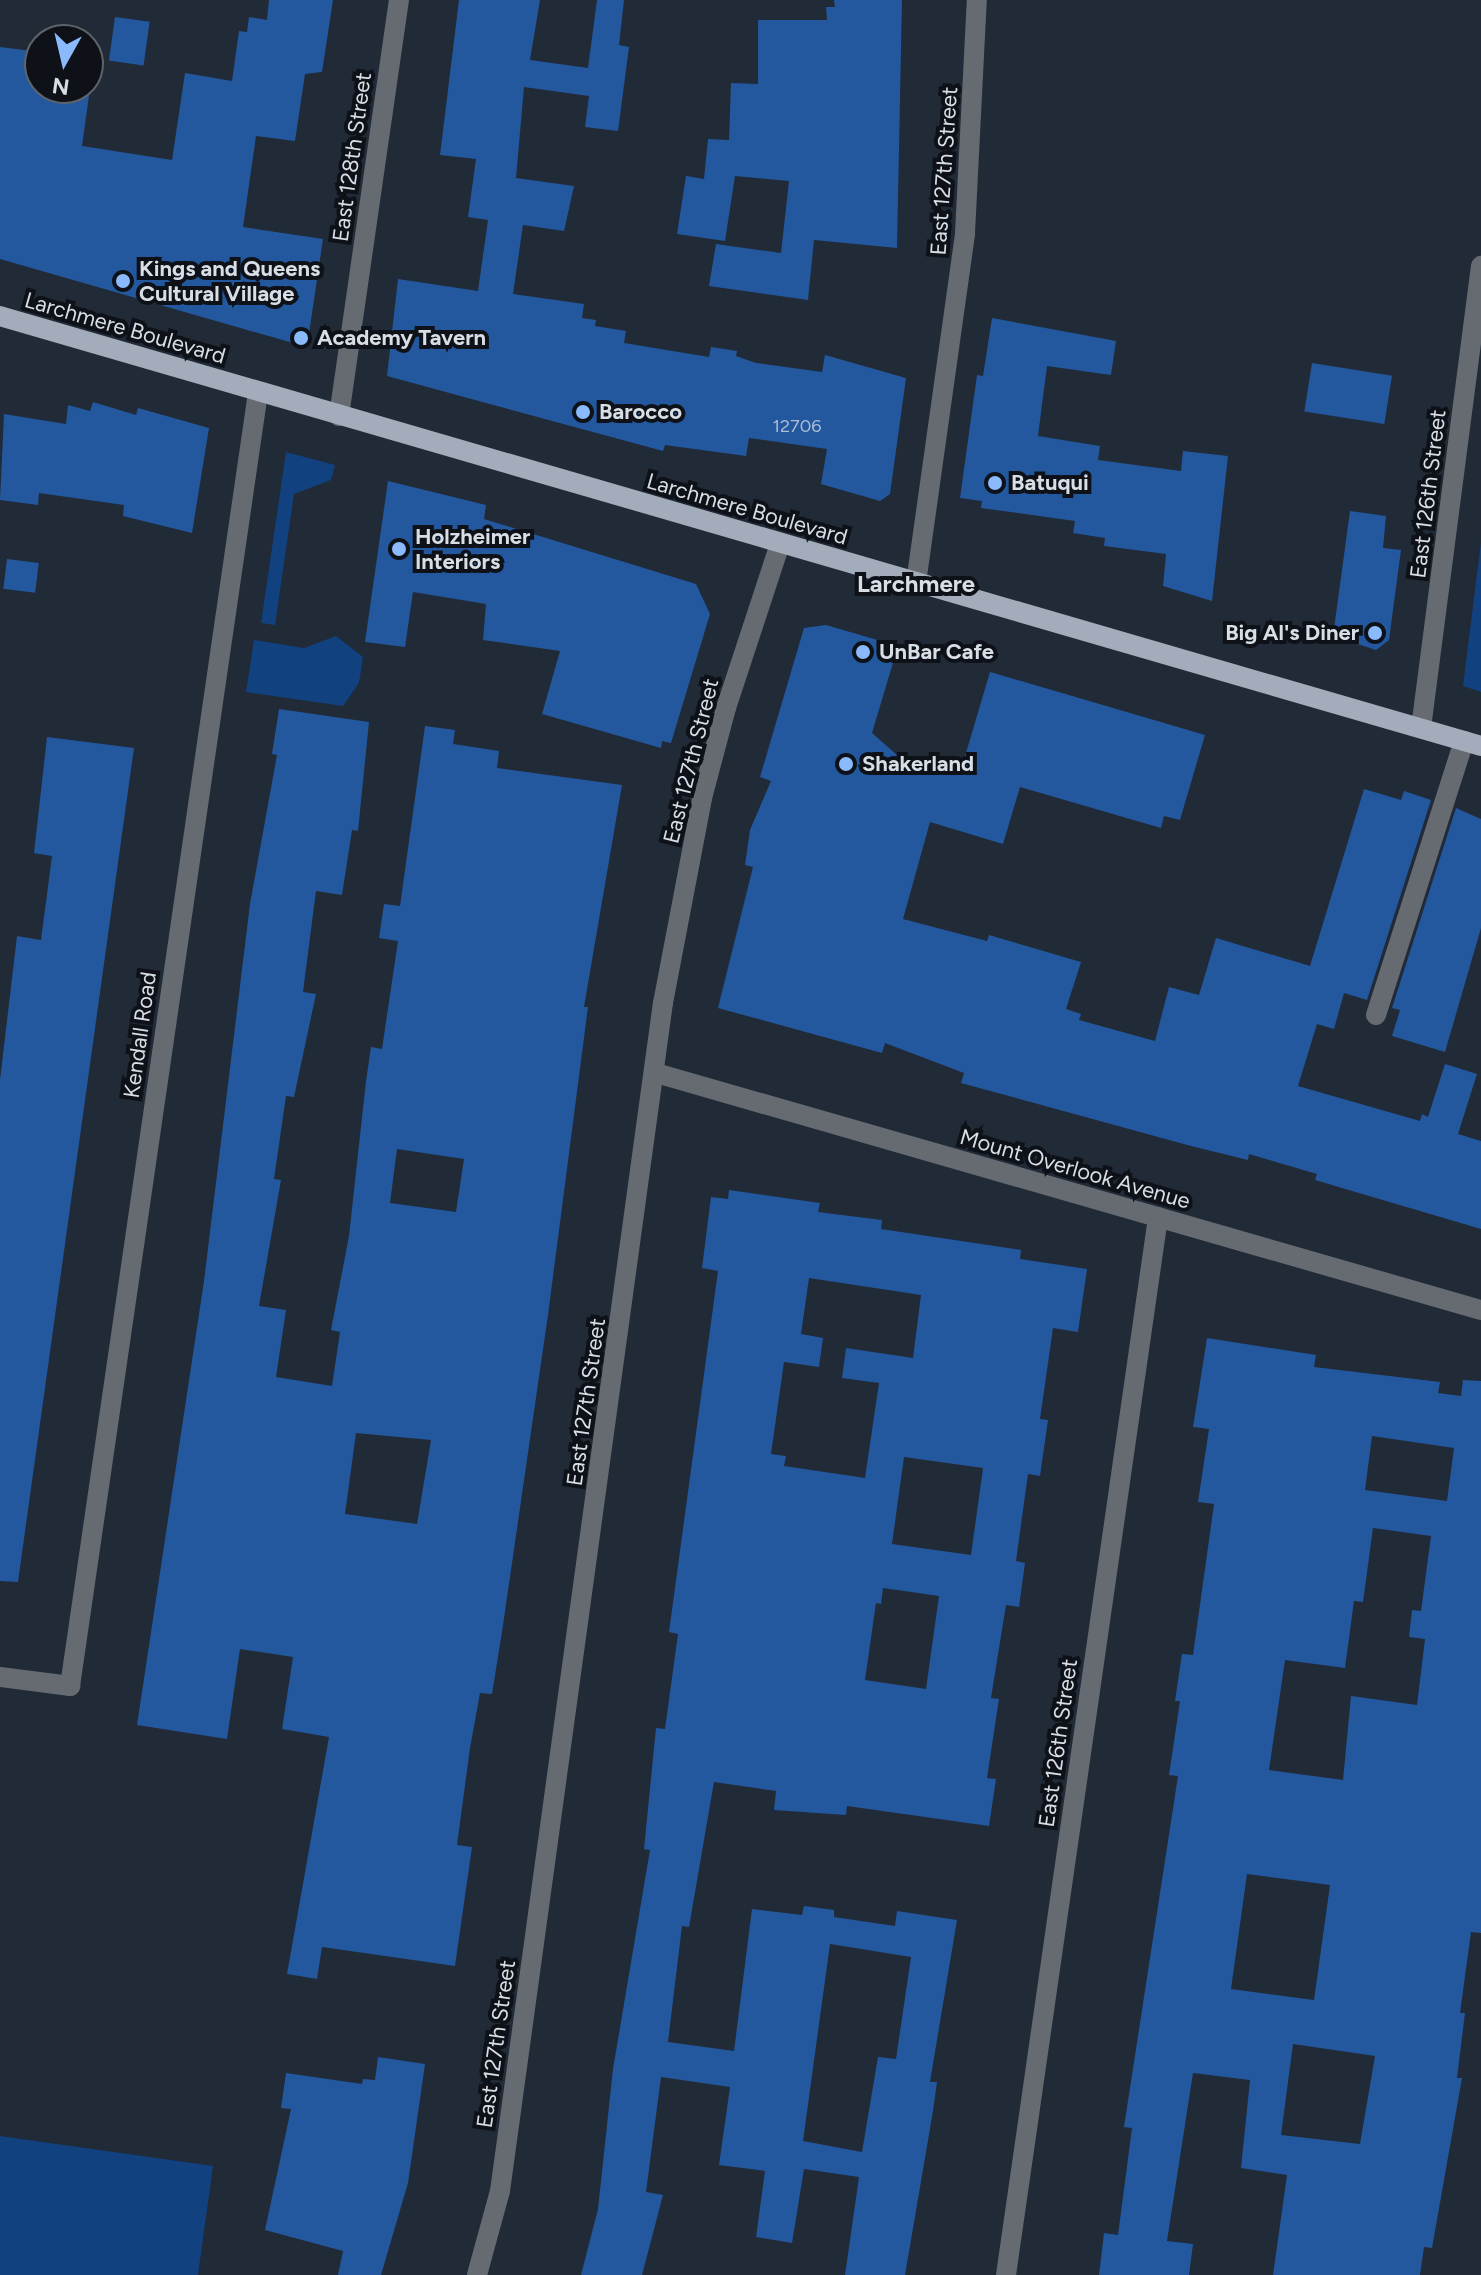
<!DOCTYPE html>
<html>
<head>
<meta charset="utf-8">
<style>
	body { margin:0 }
	#map { position:relative; width:1481px; height:2275px; overflow:hidden; background:#212a37; font-family:Figtree,sans-serif }
	div>[style] { position:absolute }
	.green>* { inset:0; background:#11417e }
	.building>* { inset:0; background:#23589f; transform-origin:0 0 }
	.minor>* { height:20px; margin:-10px; padding:0 10px; transform-origin:10px; border-radius:10px; background:#666b72 }
	.major>* { height:20px; margin:-10px; padding:0 10px; transform-origin:10px; border-radius:10px; background:#a3acba }
	.dots>* { width:22px; height:22px; translate:-50% -50%; box-sizing:border-box; border:4px solid #0e1218; border-radius:50% }
	span { translate:-50% -50%; white-space:nowrap; text-align:center; line-height:1.15; -webkit-text-stroke:8px #0e1218; paint-order:stroke }
	.number-label { font-size:18px; color:#abbcd4 }
	.number-label span { -webkit-text-stroke-width:0 }
	.street-label { font-size:22px; color:#d8dee6 }
	.poi-label { font-size:22px; color:#d8dee6; font-weight:700 }
	.left { translate:0 -50%; text-align:left }
	.right { translate:-100% -50%; text-align:right }
	.neighbourhood-label { font-size:24px; color:#d8dee6; font-weight:700 }
	.north { position:absolute; left:24px; top:24px; width:80px; height:80px; box-sizing:border-box; background:#0e1218; border:2px solid #5f646a; border-radius:50%; rotate:188deg; font-size:22px; font-weight:700; line-height:32px; text-align:center; color:#d8dee6 }
	.north::after { content:''; display:block; margin:auto; width:28px; height:36px; background:#8abafc; clip-path:polygon(50% 0,100% 100%,50% 72%,0 100%) }
</style>
</head>
<body>
<div id="map">
	<div class="green">
		<div style="clip-path:polygon(286px 452px,335px 465px,331px 480px,294px 494px,275px 625px,261px 623px)"></div>
		<div style="clip-path:polygon(1481px 542px,1481px 692px,1463px 686px)"></div>
		<div style="clip-path:polygon(336px 636px,363px 657px,359px 683px,343px 706px,246px 692px,254px 640px,304px 648px)"></div>
		<div style="clip-path:polygon(0 2136px,213px 2166px,198px 2275px,0 2275px)"></div>
	</div>
	<div class="building">
		<div style="clip-path:polygon(269px 0,333px 0,322px 72px,305px 74px,295px 141px,256px 136px,243px 227px,323px 239px,307px 347px,0 259px,0 47px,40px 52px,40px 88px,88px 88px,88px 59px,94px 60px,82px 146px,172px 160px,185px 73px,232px 81px,239px 31px,247px 32px,249px 17px,267px 20px)"></div>
		<div style="clip-path:polygon(459px 0,540px 0,530px 60px,588px 68px,597px 0,624px 0,619px 45px,629px 47px,618px 131px,585px 127px,589px 96px,524px 87px,516px 178px,574px 186px,564px 231px,523px 225px,513px 294px,584px 304px,582px 318px,596px 320px,595px 326px,626px 331px,624px 343px,709px 357px,711px 347px,737px 351px,736px 356px,756px 363px,822px 372px,825px 355px,906px 378px,890px 494px,880px 501px,821px 484px,827px 449px,749px 438px,746px 456px,665px 445px,663px 451px,387px 376px,398px 279px,478px 291px,488px 220px,468px 217px,476px 159px,440px 155px)"></div>
		<div style="clip-path:polygon(834px 0,902px 0,897px 248px,814px 240px,808px 300px,709px 286px,716px 244px,781px 253px,789px 181px,735px 176px,725px 241px,677px 234px,686px 176px,704px 179px,708px 139px,729px 140px,731px 83px,758px 84px,758px 20px,827px 20px,826px 7px,835px 7px)"></div>
		<div style="left:115px;top:17px;width:35px;height:44px;rotate:8deg"></div>
		<div style="clip-path:polygon(992px 318px,1116px 341px,1111px 375px,1047px 366px,1038px 436px,1100px 446px,1098px 460px,1181px 471px,1183px 451px,1228px 456px,1212px 601px,1163px 586px,1166px 554px,1104px 546px,1105px 538px,1073px 533px,1075px 521px,981px 508px,982px 501px,960px 498px,977px 375px,983px 376px)"></div>
		<div style="left:1312px;top:363px;width:81px;height:49px;rotate:9deg"></div>
		<div style="clip-path:polygon(93px 402px,136px 415px,138px 408px,209px 428px,192px 533px,123px 516px,124px 505px,39px 493px,38px 505px,0 500px,4px 414px,66px 424px,68px 405px,90px 411px)"></div>
		<div style="clip-path:polygon(388px 481px,486px 505px,484px 519px,696px 584px,710px 614px,671px 743px,662px 741px,661px 748px,542px 714px,560px 651px,483px 640px,486px 604px,413px 592px,405px 647px,365px 642px)"></div>
		<div style="clip-path:polygon(1350px 511px,1386px 516px,1383px 548px,1401px 550px,1389px 640px,1376px 650px,1333px 636px)"></div>
		<div style="left:7px;top:559px;width:32px;height:30px;rotate:7deg"></div>
		<div style="clip-path:polygon(826px 625px,898px 646px,872px 733px,897px 755px,960px 773px,990px 672px,1205px 735px,1180px 820px,1164px 816px,1161px 828px,1020px 787px,1003px 844px,930px 822px,903px 919px,987px 941px,989px 935px,1081px 962px,1066px 1009px,1081px 1014px,1079px 1020px,1155px 1041px,1169px 987px,1199px 995px,1216px 938px,1310px 966px,1364px 789px,1401px 800px,1404px 791px,1431px 800px,1367px 1000px,1344px 993px,1334px 1029px,1317px 1024px,1298px 1086px,1420px 1121px,1422px 1114px,1428px 1117px,1445px 1064px,1477px 1074px,1458px 1134px,1481px 1141px,1481px 1229px,1315px 1180px,1317px 1174px,1249px 1154px,1248px 1160px,1191px 1146px,961px 1083px,964px 1073px,885px 1043px,882px 1053px,718px 1008px,753px 867px,745px 865px,750px 830px,771px 781px,760px 777px,804px 628px)"></div>
		<div style="clip-path:polygon(evenodd,279px 709px,369px 722px,358px 831px,352px 830px,342px 895px,316px 891px,303px 992px,316px 994px,294px 1097px,286px 1096px,274px 1179px,281px 1180px,259px 1306px,286px 1310px,276px 1377px,332px 1386px,340px 1332px,331px 1330px,349px 1236px,366px 1081px,371px 1047px,382px 1049px,398px 941px,379px 938px,384px 904px,400px 906px,425px 726px,455px 730px,453px 744px,499px 751px,497px 768px,622px 785px,584px 1007px,588px 1007px,548px 1315px,502px 1632px,492px 1694px,480px 1693px,470px 1748px,457px 1845px,472px 1847px,455px 1966px,322px 1947px,317px 1979px,287px 1974px,329px 1737px,282px 1729px,293px 1657px,240px 1649px,227px 1739px,137px 1725px,204px 1281px,250px 904px,277px 755px,272px 754px,279px 709px,397px 1149px,464px 1159px,456px 1212px,390px 1203px,397px 1149px,279px 709px,356px 1433px,431px 1440px,417px 1524px,345px 1514px,356px 1433px)"></div>
		<div style="clip-path:polygon(47px 737px,134px 748px,18px 1582px,0 1581px,0 1080px,17px 936px,41px 940px,52px 856px,34px 853px)"></div>
		<div style="clip-path:polygon(1456px 808px,1481px 819px,1481px 928px,1445px 1052px,1392px 1036px,1400px 1010px,1392px 1008px)"></div>
		<div style="clip-path:polygon(evenodd,729px 1190px,820px 1203px,818px 1212px,882px 1220px,881px 1229px,1021px 1250px,1020px 1259px,1087px 1269px,1078px 1332px,1053px 1328px,1040px 1419px,1048px 1420px,1040px 1476px,1028px 1474px,1016px 1561px,1025px 1563px,1019px 1607px,1006px 1605px,991px 1698px,999px 1699px,987px 1778px,996px 1779px,989px 1826px,847px 1806px,846px 1815px,774px 1810px,776px 1791px,714px 1782px,689px 1927px,682px 1926px,668px 2042px,734px 2051px,752px 1909px,802px 1915px,804px 1906px,834px 1910px,834px 1917px,895px 1926px,897px 1911px,957px 1920px,930px 2082px,937px 2082px,933px 2111px,905px 2275px,845px 2275px,859px 2177px,804px 2169px,792px 2243px,756px 2237px,765px 2171px,719px 2165px,730px 2087px,661px 2077px,646px 2192px,663px 2195px,642px 2275px,581px 2275px,598px 2209px,613px 2069px,650px 1850px,644px 1849px,656px 1728px,665px 1729px,678px 1634px,669px 1632px,718px 1271px,702px 1268px,711px 1197px,728px 1199px,729px 1190px,809px 1278px,921px 1295px,913px 1358px,846px 1348px,842px 1378px,879px 1383px,865px 1478px,784px 1466px,786px 1456px,771px 1454px,784px 1362px,819px 1367px,823px 1338px,801px 1334px,809px 1278px,729px 1190px,904px 1457px,983px 1468px,971px 1555px,892px 1544px,904px 1457px,729px 1190px,883px 1588px,939px 1596px,926px 1689px,865px 1680px,876px 1603px,881px 1604px,883px 1588px,729px 1190px,830px 1944px,911px 1957px,896px 2059px,878px 2057px,862px 2152px,803px 2141px,830px 1944px)"></div>
		<div style="clip-path:polygon(evenodd,1207px 1338px,1316px 1355px,1314px 1367px,1440px 1382px,1438px 1393px,1461px 1396px,1463px 1380px,1481px 1381px,1481px 1933px,1471px 1932px,1460px 2013px,1465px 2013px,1457px 2078px,1462px 2078px,1432px 2248px,1424px 2247px,1420px 2275px,1273px 2275px,1287px 2175px,1241px 2168px,1250px 2080px,1193px 2073px,1167px 2241px,1193px 2244px,1189px 2275px,1099px 2275px,1104px 2233px,1118px 2235px,1132px 2128px,1124px 2127px,1178px 1776px,1169px 1775px,1180px 1701px,1175px 1701px,1182px 1654px,1193px 1655px,1214px 1504px,1198px 1502px,1209px 1429px,1193px 1427px,1207px 1338px,1372px 1436px,1454px 1448px,1447px 1501px,1365px 1490px,1372px 1436px,1207px 1338px,1373px 1528px,1431px 1536px,1421px 1611px,1412px 1610px,1409px 1637px,1425px 1639px,1417px 1705px,1351px 1696px,1343px 1780px,1269px 1770px,1285px 1660px,1345px 1668px,1354px 1601px,1363px 1602px,1373px 1528px,1207px 1338px,1247px 1874px,1330px 1885px,1314px 2000px,1231px 1989px,1247px 1874px,1207px 1338px,1293px 2044px,1375px 2056px,1360px 2144px,1281px 2135px,1293px 2044px)"></div>
		<div style="clip-path:polygon(378px 2057px,425px 2064px,408px 2183px,381px 2275px,338px 2275px,343px 2251px,265px 2230px,291px 2109px,281px 2108px,286px 2073px,362px 2084px,363px 2079px,375px 2080px)"></div>
	</div>
	<div class="minor">
		<div style="left:339px;top:416px;width:420px;rotate:-81.8deg"></div>
		<div style="left:916px;top:583px;width:353px;rotate:-82deg"></div>
		<div style="left:965px;top:233px;width:233px;rotate:-87.1deg"></div>
		<div style="left:1421px;top:728px;width:466px;rotate:-82.6deg"></div>
		<div style="left:1376px;top:1015px;width:288px;rotate:-72.2deg"></div>
		<div style="left:656px;top:1073px;width:858px;rotate:16.03deg"></div>
		<div style="left:0;top:1677px;width:71px;rotate:7.3deg"></div>
		<div style="left:70px;top:1686px;width:1308px;rotate:-81.73deg"></div>
		<div style="left:477px;top:2275px;width:87px;rotate:-74.7deg"></div>
		<div style="left:500px;top:2191px;width:1199px;rotate:-82.19deg"></div>
		<div style="left:663px;top:1003px;width:209px;rotate:-79.2deg"></div>
		<div style="left:702px;top:798px;width:93px;rotate:-75.1deg"></div>
		<div style="left:726px;top:708px;width:173px;rotate:-71.8deg"></div>
		<div style="left:1006px;top:2275px;width:1069px;rotate:-81.82deg"></div>
	</div>
	<div class="major">
		<div style="left:0;top:316px;width:1542px;rotate:16.19deg"></div>
	</div>
	<div class="dots">
		<div style="left:123px;top:281px;background:#8abafc"></div>
		<div style="left:301px;top:338px;background:#8abafc"></div>
		<div style="left:583px;top:412px;background:#8abafc"></div>
		<div style="left:995px;top:483px;background:#8abafc"></div>
		<div style="left:399px;top:549px;background:#8abafc"></div>
		<div style="left:1375px;top:633px;background:#8abafc"></div>
		<div style="left:863px;top:652px;background:#8abafc"></div>
		<div style="left:846px;top:764px;background:#8abafc"></div>
	</div>
	<div class="number-label">
		<span style="left:797px;top:426px">12706</span>
	</div>
	<div class="street-label">
		<span style="left:352px;top:157px;rotate:-82deg">East 128th Street</span>
		<span style="left:944px;top:171px;rotate:-86deg">East 127th Street</span>
		<span style="left:125px;top:328px;rotate:16deg">Larchmere Boulevard</span>
		<span style="left:1428px;top:494px;rotate:-83deg">East 126th Street</span>
		<span style="left:747px;top:509px;rotate:16deg">Larchmere Boulevard</span>
		<span style="left:691px;top:761px;rotate:-76deg">East 127th Street</span>
		<span style="left:140px;top:1035px;rotate:-82deg">Kendall Road</span>
		<span style="left:1075px;top:1169px;rotate:16deg">Mount Overlook Avenue</span>
		<span style="left:586px;top:1402px;rotate:-82deg">East 127th Street</span>
		<span style="left:1058px;top:1743px;rotate:-82deg">East 126th Street</span>
		<span style="left:496px;top:2044px;rotate:-82deg">East 127th Street</span>
	</div>
	<div class="poi-label">
		<span class="left" style="left:139px;top:281px">Kings and Queens<br>Cultural Village</span>
		<span class="left" style="left:317px;top:338px">Academy Tavern</span>
		<span class="left" style="left:599px;top:412px">Barocco</span>
		<span class="left" style="left:1011px;top:483px">Batuqui</span>
		<span class="left" style="left:415px;top:549px">Holzheimer<br>Interiors</span>
		<span class="right" style="left:1359px;top:633px">Big Al's Diner</span>
		<span class="left" style="left:879px;top:652px">UnBar Cafe</span>
		<span class="left" style="left:862px;top:764px">Shakerland</span>
	</div>
	<div class="neighbourhood-label">
		<span style="left:916px;top:584px">Larchmere</span>
	</div>
	<div class="north">N</div>
</div>
</body>
</html>
